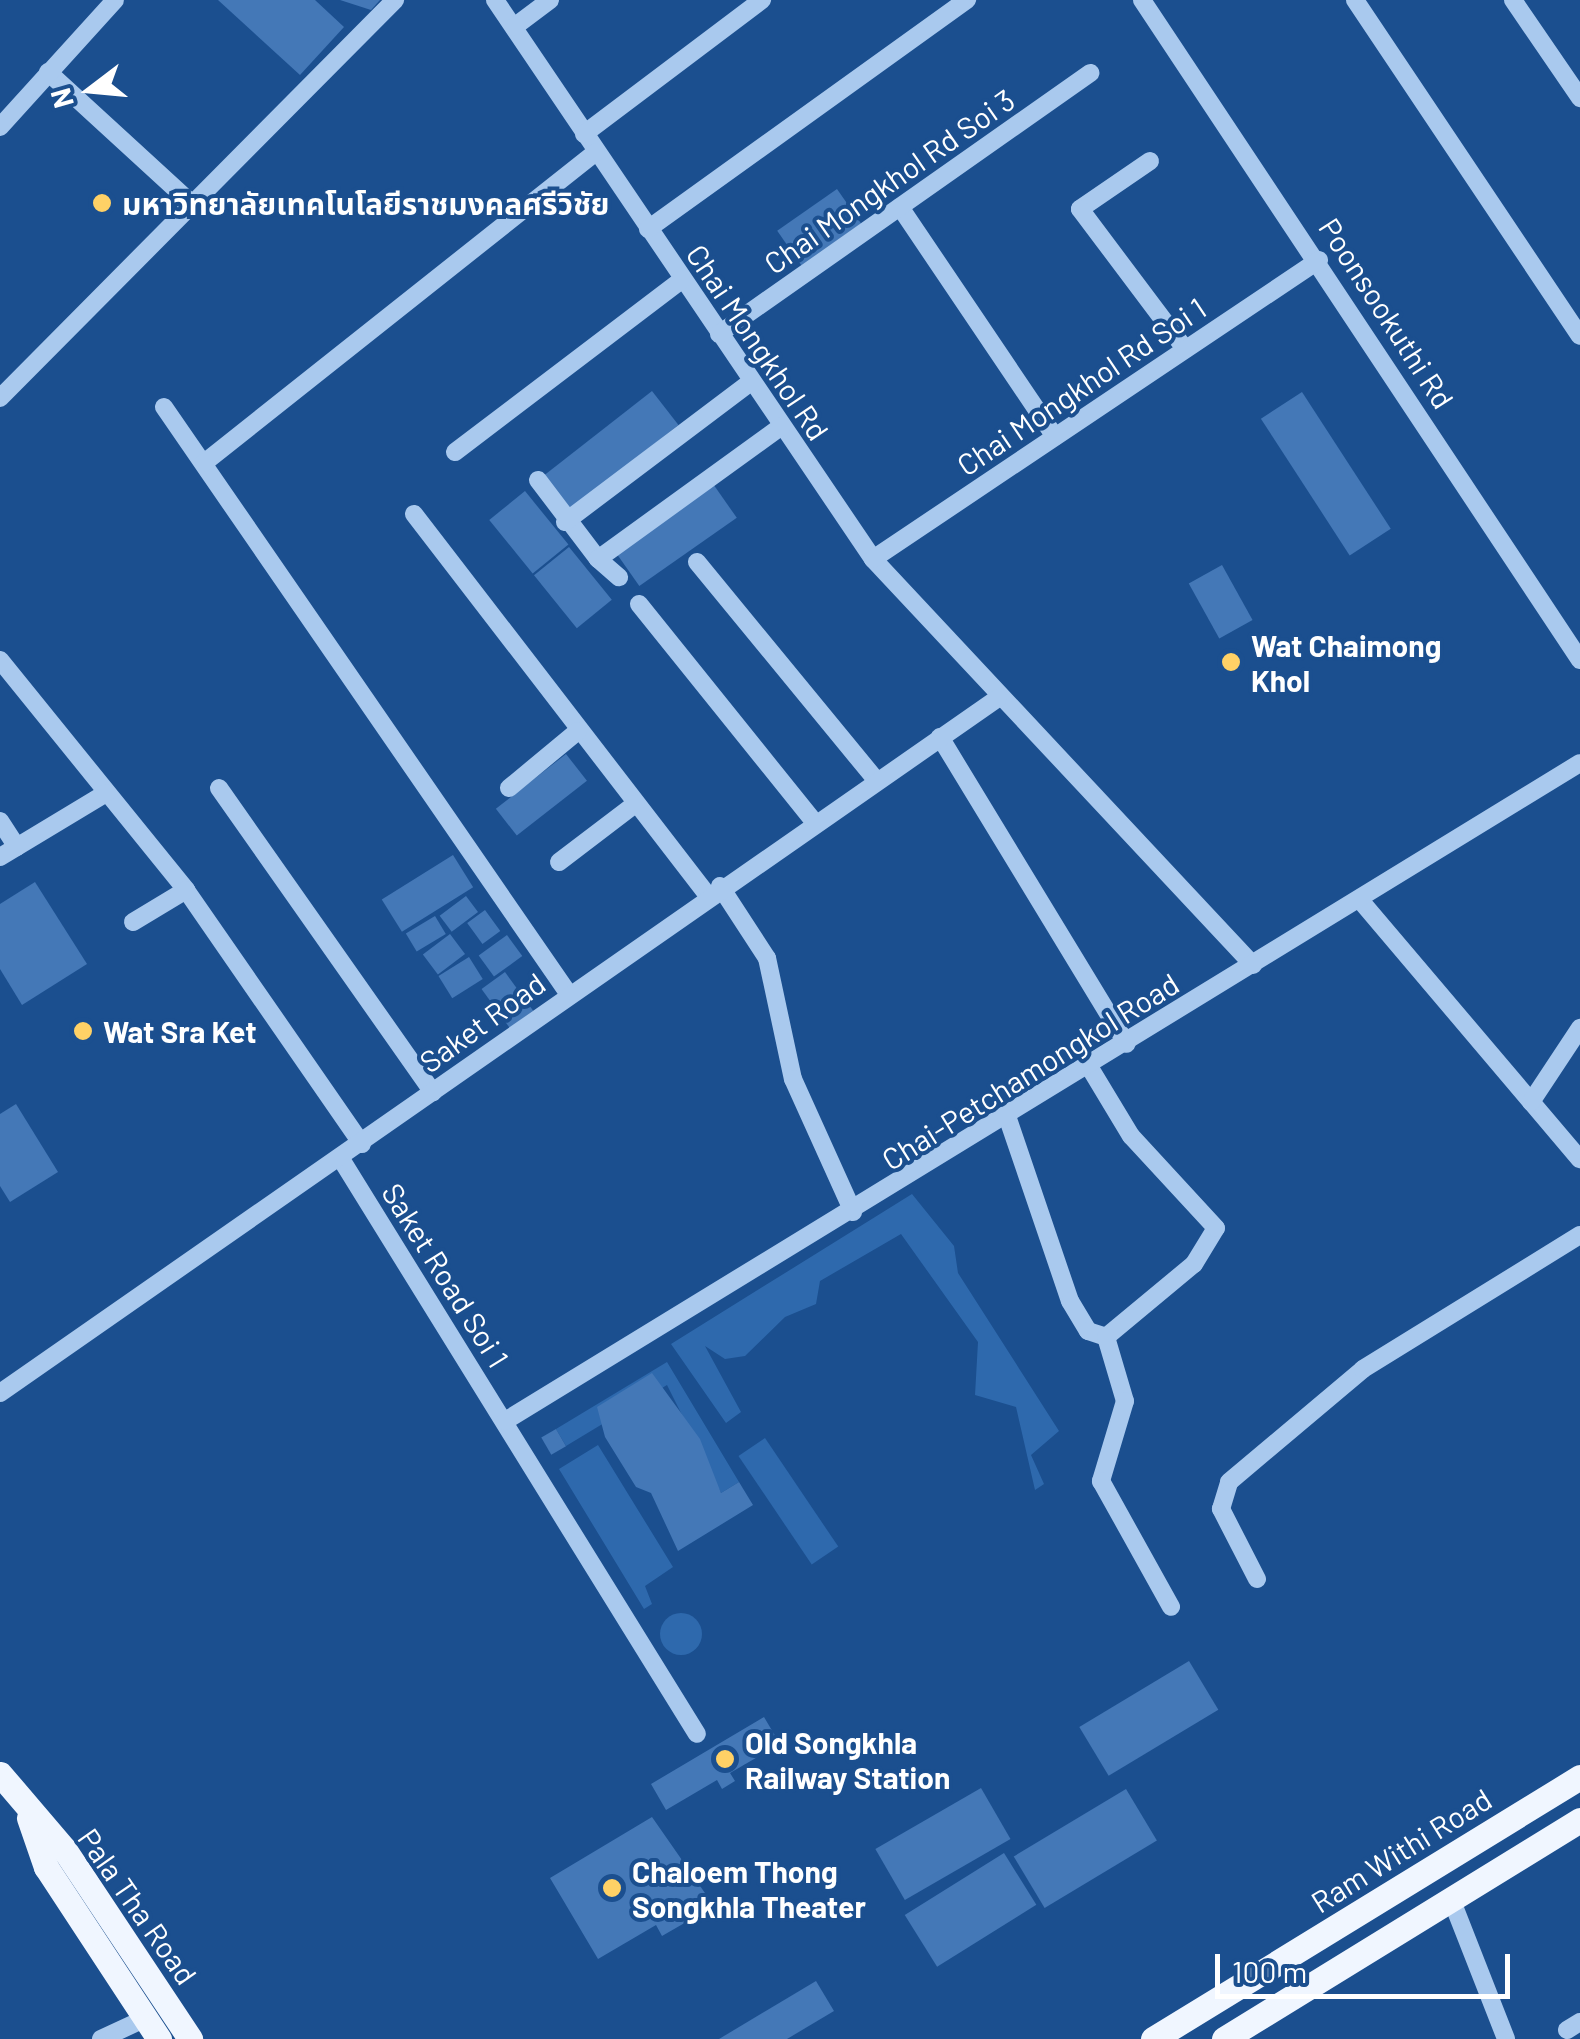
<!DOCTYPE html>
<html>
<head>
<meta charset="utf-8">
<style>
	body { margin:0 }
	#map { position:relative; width:1580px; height:2039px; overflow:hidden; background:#1b4f8f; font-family:Barlow,"Noto Sans Thai",sans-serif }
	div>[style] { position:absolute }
	.green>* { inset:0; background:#2e69ad; transform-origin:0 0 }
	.round { border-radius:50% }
	.building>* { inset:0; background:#4478b7; transform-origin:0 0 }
	.minor>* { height:18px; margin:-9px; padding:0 9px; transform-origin:9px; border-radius:9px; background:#a9c9ee }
	.major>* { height:25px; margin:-12.5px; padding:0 12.5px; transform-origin:12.5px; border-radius:12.5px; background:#f0f6ff }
	.dots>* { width:28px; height:28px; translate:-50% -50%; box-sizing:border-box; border:5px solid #1b4f8f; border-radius:50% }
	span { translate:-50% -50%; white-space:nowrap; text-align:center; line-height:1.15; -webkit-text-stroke:8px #1b4f8f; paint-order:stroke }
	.street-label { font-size:30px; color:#fff }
	.poi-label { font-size:30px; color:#fff; font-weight:700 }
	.left { translate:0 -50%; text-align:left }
	.north { position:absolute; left:40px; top:40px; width:100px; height:100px; -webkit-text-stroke:8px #1b4f8f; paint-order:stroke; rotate:254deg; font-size:28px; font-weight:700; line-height:40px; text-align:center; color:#fff }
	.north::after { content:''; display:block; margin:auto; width:35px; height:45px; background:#fff; clip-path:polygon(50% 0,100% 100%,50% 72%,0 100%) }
	.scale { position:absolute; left:1215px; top:1954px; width:295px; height:45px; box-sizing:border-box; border:5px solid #fff; border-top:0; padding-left:12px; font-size:30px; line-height:35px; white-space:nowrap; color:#fff; -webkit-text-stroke:8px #1b4f8f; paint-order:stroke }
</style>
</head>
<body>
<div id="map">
	<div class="green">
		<div style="clip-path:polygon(912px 1194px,954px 1246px,958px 1273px,1059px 1431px,1031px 1455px,1044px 1484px,1035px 1490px,1016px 1407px,975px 1395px,978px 1342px,901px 1234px,820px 1281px,816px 1304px,785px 1317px,745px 1356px,725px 1359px,705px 1346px,741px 1412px,726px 1423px,671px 1344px)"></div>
		<div style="clip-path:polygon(667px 1362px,739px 1482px,721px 1493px,667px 1385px,566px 1446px,556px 1429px)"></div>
		<div style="left:765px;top:1438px;width:131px;height:32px;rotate:56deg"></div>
		<div style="clip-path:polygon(598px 1445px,673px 1567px,645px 1586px,652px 1604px,644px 1609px,559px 1469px)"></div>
		<div class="round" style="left:660px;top:1613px;width:42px;height:42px"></div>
	</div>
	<div class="building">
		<div style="clip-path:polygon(218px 0,315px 0,344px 27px,300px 75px)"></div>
		<div style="clip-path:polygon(340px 0,380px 0,371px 10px)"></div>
		<div style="left:837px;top:189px;width:42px;height:73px;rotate:55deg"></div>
		<div style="left:652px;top:391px;width:43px;height:138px;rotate:52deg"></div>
		<div style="left:1302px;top:392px;width:163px;height:49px;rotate:57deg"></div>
		<div style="left:711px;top:481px;width:45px;height:119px;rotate:55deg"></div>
		<div style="left:525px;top:491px;width:69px;height:46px;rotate:51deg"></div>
		<div style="left:569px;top:547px;width:68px;height:45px;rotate:51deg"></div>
		<div style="left:1222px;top:565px;width:63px;height:38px;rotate:61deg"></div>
		<div style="left:566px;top:754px;width:34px;height:89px;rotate:52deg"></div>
		<div style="left:453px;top:855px;width:38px;height:84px;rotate:58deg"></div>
		<div style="clip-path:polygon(35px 882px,87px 964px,22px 1005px,0 969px,0 904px)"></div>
		<div style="left:466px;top:896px;width:20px;height:33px;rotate:53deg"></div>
		<div style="left:485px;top:910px;width:26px;height:22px;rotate:54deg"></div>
		<div style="left:435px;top:916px;width:21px;height:34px;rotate:59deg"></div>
		<div style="left:450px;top:934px;width:25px;height:34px;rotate:53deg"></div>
		<div style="left:507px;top:935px;width:26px;height:35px;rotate:54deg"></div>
		<div style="left:469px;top:957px;width:26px;height:36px;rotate:58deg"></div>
		<div style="left:505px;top:972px;width:48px;height:29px;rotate:54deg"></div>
		<div style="clip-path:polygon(16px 1104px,58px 1172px,10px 1202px,0 1186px,0 1114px)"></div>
		<div style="clip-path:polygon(652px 1373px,700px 1439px,721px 1493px,739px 1482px,753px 1505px,678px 1551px,651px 1493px,636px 1487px,605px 1437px,597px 1407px)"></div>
		<div style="left:556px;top:1429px;width:20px;height:17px;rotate:60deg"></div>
		<div style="left:1189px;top:1661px;width:57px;height:128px;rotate:59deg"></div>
		<div style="clip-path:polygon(764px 1717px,780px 1744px,730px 1773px,735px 1781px,722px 1789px,717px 1780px,666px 1810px,651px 1784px)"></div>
		<div style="left:981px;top:1788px;width:59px;height:122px;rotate:60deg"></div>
		<div style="left:1126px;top:1789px;width:60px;height:131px;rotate:59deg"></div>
		<div style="clip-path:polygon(652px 1817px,714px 1906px,662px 1936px,656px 1925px,598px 1959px,550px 1878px)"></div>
		<div style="left:1004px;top:1853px;width:61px;height:117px;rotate:58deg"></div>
		<div style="clip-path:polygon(816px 1981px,834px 2011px,787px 2039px,719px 2039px)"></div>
	</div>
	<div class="minor">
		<div style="left:495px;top:0;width:675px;rotate:55.93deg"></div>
		<div style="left:873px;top:559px;width:556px;rotate:46.89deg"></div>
		<div style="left:1142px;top:0;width:792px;rotate:56.43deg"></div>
		<div style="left:1355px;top:0;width:404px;rotate:56.2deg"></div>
		<div style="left:1513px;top:0;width:119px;rotate:55.6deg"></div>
		<div style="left:514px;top:27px;width:45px;rotate:-36.9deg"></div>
		<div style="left:48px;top:72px;width:195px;rotate:42.5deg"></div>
		<div style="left:0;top:127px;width:171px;rotate:-47.8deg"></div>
		<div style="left:584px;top:134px;width:223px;rotate:-37deg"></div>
		<div style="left:1150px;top:161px;width:85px;rotate:145.6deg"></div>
		<div style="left:1080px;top:209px;width:175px;rotate:53.1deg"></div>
		<div style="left:900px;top:207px;width:277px;rotate:56deg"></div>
		<div style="left:648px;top:229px;width:393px;rotate:-35.7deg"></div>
		<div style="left:719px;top:334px;width:454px;rotate:-35.1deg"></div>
		<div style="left:0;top:398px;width:561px;rotate:-45.22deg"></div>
		<div style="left:164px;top:407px;width:712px;rotate:55.42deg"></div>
		<div style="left:455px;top:452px;width:285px;rotate:-37.2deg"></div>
		<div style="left:204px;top:463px;width:500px;rotate:-38.43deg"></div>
		<div style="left:538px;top:480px;width:99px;rotate:52.8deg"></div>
		<div style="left:598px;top:559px;width:227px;rotate:-35.9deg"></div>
		<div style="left:414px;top:514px;width:481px;rotate:52.4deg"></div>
		<div style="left:565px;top:522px;width:233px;rotate:-37deg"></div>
		<div style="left:598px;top:559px;width:28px;rotate:41deg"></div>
		<div style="left:873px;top:559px;width:537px;rotate:-33.84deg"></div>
		<div style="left:697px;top:562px;width:282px;rotate:50.6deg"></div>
		<div style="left:639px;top:604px;width:280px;rotate:51.2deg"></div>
		<div style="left:0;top:660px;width:296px;rotate:51deg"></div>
		<div style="left:186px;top:890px;width:309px;rotate:55.3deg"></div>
		<div style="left:940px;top:737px;width:359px;rotate:58.7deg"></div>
		<div style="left:219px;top:788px;width:372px;rotate:54.9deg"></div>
		<div style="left:509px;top:788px;width:89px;rotate:-39.6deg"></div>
		<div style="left:0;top:821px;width:31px;rotate:57deg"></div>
		<div style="left:0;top:857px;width:124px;rotate:-31.1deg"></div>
		<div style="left:559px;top:862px;width:96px;rotate:-37.3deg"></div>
		<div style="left:720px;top:886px;width:86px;rotate:56.9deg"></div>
		<div style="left:767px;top:958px;width:124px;rotate:77.9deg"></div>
		<div style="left:793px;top:1079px;width:146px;rotate:65.7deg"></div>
		<div style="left:1360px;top:900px;width:340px;rotate:49.7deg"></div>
		<div style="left:133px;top:922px;width:62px;rotate:-31.1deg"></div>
		<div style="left:1531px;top:1102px;width:89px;rotate:-56.5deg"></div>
		<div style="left:1008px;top:1119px;width:192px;rotate:71.2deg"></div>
		<div style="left:1070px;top:1301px;width:35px;rotate:59deg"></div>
		<div style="left:1088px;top:1331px;width:19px;rotate:18deg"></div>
		<div style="left:1106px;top:1337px;width:114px;rotate:-39.7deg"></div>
		<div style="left:1194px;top:1264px;width:42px;rotate:-58.6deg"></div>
		<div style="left:1216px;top:1228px;width:125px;rotate:-132.7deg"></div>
		<div style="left:1131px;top:1136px;width:79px;rotate:-121.1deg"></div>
		<div style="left:341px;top:1159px;width:676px;rotate:58.24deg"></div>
		<div style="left:1106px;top:1337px;width:67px;rotate:73.5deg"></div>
		<div style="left:1125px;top:1401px;width:84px;rotate:106.7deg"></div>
		<div style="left:1101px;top:1481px;width:144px;rotate:60.9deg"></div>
		<div style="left:0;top:1393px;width:1216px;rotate:-34.85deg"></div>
		<div style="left:505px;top:1421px;width:1260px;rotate:-31.47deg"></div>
		<div style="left:1257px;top:1579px;width:79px;rotate:-117.2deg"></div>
		<div style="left:1221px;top:1509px;width:28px;rotate:-73deg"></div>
		<div style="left:1229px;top:1482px;width:175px;rotate:-40.1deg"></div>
		<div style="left:1363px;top:1369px;width:255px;rotate:-31.7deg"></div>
		<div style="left:1452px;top:1901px;width:148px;rotate:68.6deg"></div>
		<div style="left:1567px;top:2030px;width:15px;rotate:-32deg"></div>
		<div style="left:101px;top:2039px;width:50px;rotate:-25deg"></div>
	</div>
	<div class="major">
		<div style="left:0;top:1774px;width:99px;rotate:49.5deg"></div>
		<div style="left:64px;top:1849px;width:228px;rotate:56.4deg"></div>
		<div style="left:29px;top:1818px;width:52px;rotate:70.9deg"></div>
		<div style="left:46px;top:1867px;width:206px;rotate:56.7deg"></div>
		<div style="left:1153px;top:2039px;width:501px;rotate:-31.53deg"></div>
		<div style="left:1224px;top:2039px;width:418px;rotate:-31.6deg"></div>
	</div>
	<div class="dots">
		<div style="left:102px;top:203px;background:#ffd166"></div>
		<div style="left:1231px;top:662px;background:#ffd166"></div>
		<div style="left:83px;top:1031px;background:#ffd166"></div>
		<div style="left:725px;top:1759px;background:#ffd166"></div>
		<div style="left:612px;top:1888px;background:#ffd166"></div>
	</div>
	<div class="street-label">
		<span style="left:889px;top:181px;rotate:-35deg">Chai Mongkhol Rd Soi 3</span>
		<span style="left:1387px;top:313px;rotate:57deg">Poonsookuthi Rd</span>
		<span style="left:758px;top:342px;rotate:56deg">Chai Mongkhol Rd</span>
		<span style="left:1081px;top:386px;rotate:-34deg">Chai Mongkhol Rd Soi 1</span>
		<span style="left:482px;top:1022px;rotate:-36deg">Saket Road</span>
		<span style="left:1030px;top:1071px;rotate:-32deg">Chai-Petchamongkol Road</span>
		<span style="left:446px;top:1275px;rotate:58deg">Saket Road Soi 1</span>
		<span style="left:1401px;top:1850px;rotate:-32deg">Ram Withi Road</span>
		<span style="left:138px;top:1906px;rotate:55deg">Pala Tha Road</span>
	</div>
	<div class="poi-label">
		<span class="left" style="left:122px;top:203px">มหาวิทยาลัยเทคโนโลยีราชมงคลศรีวิชัย</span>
		<span class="left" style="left:1251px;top:662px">Wat Chaimong<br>Khol</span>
		<span class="left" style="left:103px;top:1031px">Wat Sra Ket</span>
		<span class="left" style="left:745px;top:1759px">Old Songkhla<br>Railway Station</span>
		<span class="left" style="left:632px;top:1888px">Chaloem Thong<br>Songkhla Theater</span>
	</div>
	<div class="north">N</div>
	<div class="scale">100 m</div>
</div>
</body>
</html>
